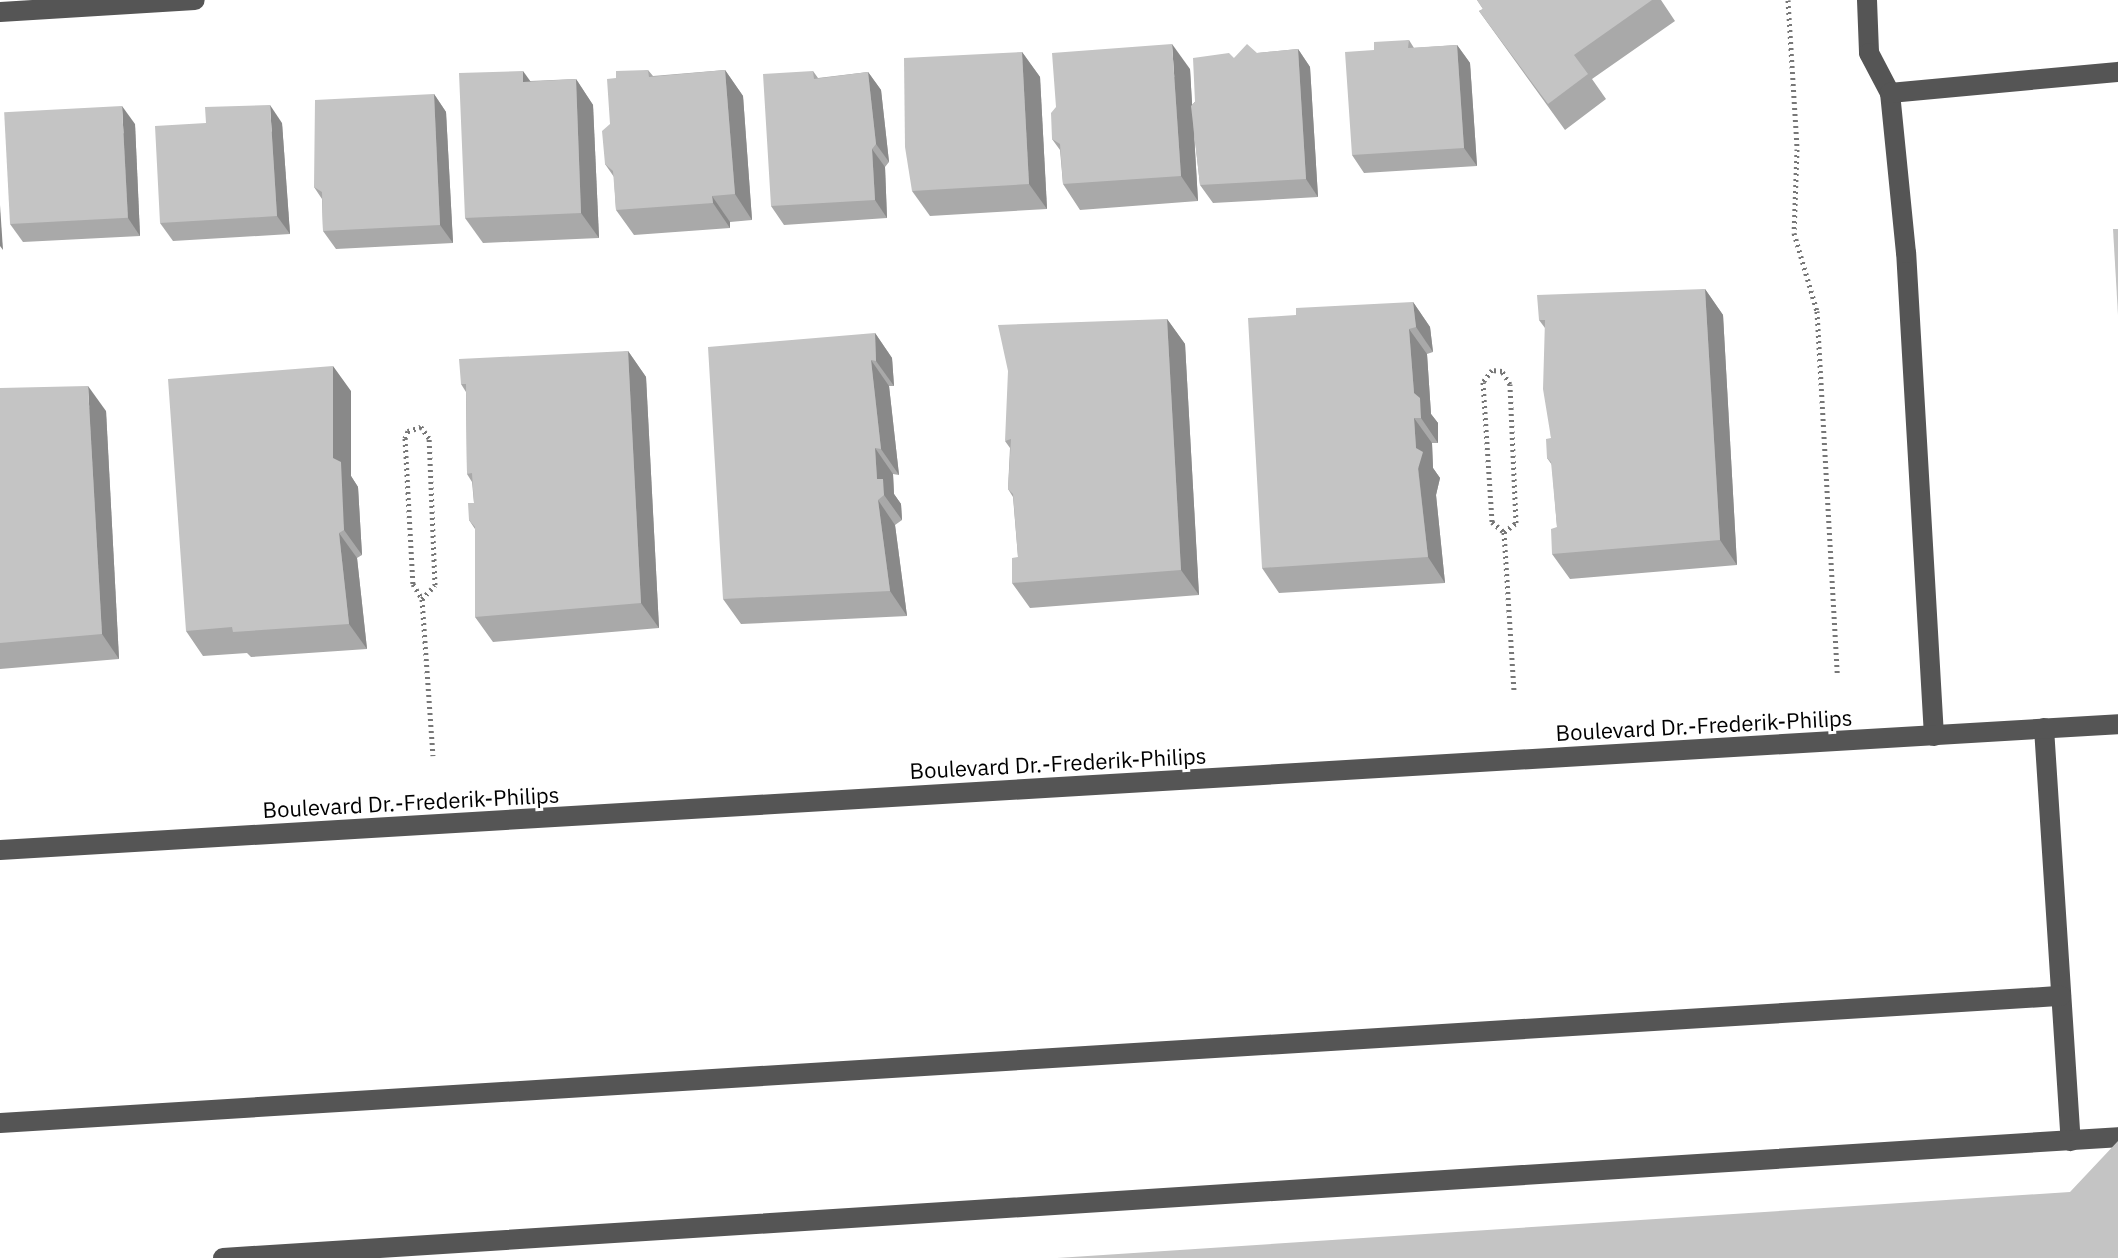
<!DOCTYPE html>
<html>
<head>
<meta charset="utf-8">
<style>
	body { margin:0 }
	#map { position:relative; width:2118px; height:1258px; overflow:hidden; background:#fff; font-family:"IBM Plex Sans",sans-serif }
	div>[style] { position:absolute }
	.path>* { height:5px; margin-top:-2.5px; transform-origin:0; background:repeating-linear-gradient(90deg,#777 0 2px,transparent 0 6px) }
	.minor>* { height:20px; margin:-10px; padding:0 10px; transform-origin:10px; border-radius:10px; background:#555 }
	.wall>* { inset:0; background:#a9a9a9 }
	.shaded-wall>* { inset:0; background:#898989 }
	.building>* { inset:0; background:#c4c4c4; transform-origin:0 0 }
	span { translate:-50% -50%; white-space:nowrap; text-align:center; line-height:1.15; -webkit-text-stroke:6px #fff; paint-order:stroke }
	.street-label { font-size:22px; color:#000 }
</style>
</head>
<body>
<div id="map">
	<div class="path">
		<div style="left:1788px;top:0;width:149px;rotate:86.5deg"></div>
		<div style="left:1797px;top:149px;width:84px;rotate:92deg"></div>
		<div style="left:1794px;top:233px;width:81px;rotate:73.6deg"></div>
		<div style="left:1817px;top:311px;width:363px;rotate:86.8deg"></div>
		<div style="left:1504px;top:532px;width:15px;rotate:-37deg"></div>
		<div style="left:1516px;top:523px;width:139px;rotate:-92.5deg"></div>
		<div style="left:1510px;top:384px;width:15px;rotate:-122deg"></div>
		<div style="left:1502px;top:371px;width:10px;rotate:-174deg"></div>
		<div style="left:1492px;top:370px;width:15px;rotate:127deg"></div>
		<div style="left:1483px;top:382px;width:140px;rotate:86.3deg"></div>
		<div style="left:1492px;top:522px;width:16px;rotate:40deg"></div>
		<div style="left:1504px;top:532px;width:161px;rotate:86.4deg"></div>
		<div style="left:422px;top:599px;width:19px;rotate:-47deg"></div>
		<div style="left:435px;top:585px;width:147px;rotate:-92.3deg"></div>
		<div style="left:429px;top:438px;width:14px;rotate:-126deg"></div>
		<div style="left:421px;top:427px;width:14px;rotate:163deg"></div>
		<div style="left:408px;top:431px;width:8px;rotate:113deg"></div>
		<div style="left:405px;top:438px;width:146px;rotate:86.9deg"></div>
		<div style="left:413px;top:584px;width:17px;rotate:59deg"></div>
		<div style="left:422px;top:599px;width:157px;rotate:86deg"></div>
	</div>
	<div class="minor">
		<div style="left:1867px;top:0;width:53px;rotate:87.8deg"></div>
		<div style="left:1869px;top:53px;width:45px;rotate:62.3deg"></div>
		<div style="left:0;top:12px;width:195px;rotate:-3.5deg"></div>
		<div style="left:2044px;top:728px;width:414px;rotate:86.3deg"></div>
		<div style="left:1934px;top:736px;width:484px;rotate:-93.3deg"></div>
		<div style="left:1906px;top:253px;width:161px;rotate:-95.7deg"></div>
		<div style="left:1890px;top:93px;width:229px;rotate:-5.3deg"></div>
		<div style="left:0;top:850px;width:2122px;rotate:-3.4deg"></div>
		<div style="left:0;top:1123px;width:2065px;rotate:-3.53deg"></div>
		<div style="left:223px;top:1258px;width:1899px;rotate:-3.65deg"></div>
	</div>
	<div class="wall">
		<div style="clip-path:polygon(1477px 0,1661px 0,1675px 21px,1592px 79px,1606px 99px,1565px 130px,1479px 11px,1483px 9px)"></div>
		<div style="clip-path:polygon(1409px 40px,1414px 48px,1457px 45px,1470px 63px,1477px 166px,1364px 173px,1352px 155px,1374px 50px)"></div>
		<div style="clip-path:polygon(1298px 49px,1310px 67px,1318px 197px,1213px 203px,1200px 185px,1194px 131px,1198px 201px,1080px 210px,1063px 184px,1060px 150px,1052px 139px,1190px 69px,1192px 105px,1234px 58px,1257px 53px)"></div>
		<div style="clip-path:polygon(1022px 52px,1040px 77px,1047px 209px,930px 216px,912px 191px)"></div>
		<div style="clip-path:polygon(648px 70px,653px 76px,725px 70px,743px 96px,752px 220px,730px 222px,730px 228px,634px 235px,616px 210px,614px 177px,605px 164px,616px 78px)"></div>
		<div style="clip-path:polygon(813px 71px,818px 78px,868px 72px,881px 90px,889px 162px,885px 167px,887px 218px,784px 225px,771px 206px)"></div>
		<div style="clip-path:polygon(576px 79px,593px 105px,599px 238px,483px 243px,465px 218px,530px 81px)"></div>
		<div style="clip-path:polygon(434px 94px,446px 112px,453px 243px,336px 249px,323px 231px,322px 199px,314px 187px)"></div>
		<div style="clip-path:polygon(282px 123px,290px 234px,173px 241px,160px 223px)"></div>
		<div style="clip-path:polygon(135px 124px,140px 236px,23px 242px,10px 224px)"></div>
		<div style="clip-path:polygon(1705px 289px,1723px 315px,1737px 565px,1570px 579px,1552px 554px,1557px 527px,1552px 465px,1547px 458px,1551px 438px,1545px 328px,1539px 320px)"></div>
		<div style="clip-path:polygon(1413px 302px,1430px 327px,1433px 352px,1427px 354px,1431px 414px,1438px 423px,1438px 443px,1432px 443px,1433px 468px,1440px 478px,1436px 495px,1445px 583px,1279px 593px,1262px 568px)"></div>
		<div style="clip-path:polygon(1167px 319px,1185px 344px,1199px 595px,1030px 608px,1012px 583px,1018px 557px,1013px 497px,1008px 489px,1010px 448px,1005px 441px)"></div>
		<div style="clip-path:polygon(875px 333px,892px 358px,894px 386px,889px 386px,899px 475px,893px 474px,894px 494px,901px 504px,902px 520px,895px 525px,907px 616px,741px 624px,723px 599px)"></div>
		<div style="clip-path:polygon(628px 351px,646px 377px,659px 628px,493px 642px,475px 617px,475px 529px,469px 520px,474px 503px,472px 482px,467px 474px,466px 392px,461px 384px)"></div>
		<div style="clip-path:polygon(0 388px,106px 411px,119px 659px,0 669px)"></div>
		<div style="clip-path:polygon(351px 391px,351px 476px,358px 487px,362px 555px,357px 558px,367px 649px,251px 657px,247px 653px,203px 656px,186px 631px)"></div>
	</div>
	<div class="shaded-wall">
		<div style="clip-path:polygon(1172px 44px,1190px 69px,1198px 201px,1181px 176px)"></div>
		<div style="clip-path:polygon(1457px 45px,1470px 63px,1477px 166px,1464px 148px)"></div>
		<div style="clip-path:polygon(1298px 49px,1310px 67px,1318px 197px,1306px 179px)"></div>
		<div style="clip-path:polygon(1022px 52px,1040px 77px,1047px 209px,1029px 184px)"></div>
		<div style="clip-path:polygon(725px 70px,743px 96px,752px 220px,735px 194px)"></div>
		<div style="clip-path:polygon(523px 71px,541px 96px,523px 82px)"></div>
		<div style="clip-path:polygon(868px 72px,881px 90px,889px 162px,876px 144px)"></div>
		<div style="clip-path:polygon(576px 79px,593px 105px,599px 238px,581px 213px)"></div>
		<div style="clip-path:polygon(434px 94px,446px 112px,453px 243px,440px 225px)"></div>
		<div style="clip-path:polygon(270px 105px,282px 123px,290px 234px,277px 216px)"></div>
		<div style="clip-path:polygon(122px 106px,135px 124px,140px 236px,128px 218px)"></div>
		<div style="clip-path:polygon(872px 149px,885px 167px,887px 218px,875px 200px)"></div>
		<div style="clip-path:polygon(712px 196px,730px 222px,730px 228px,713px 203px)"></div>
		<div style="clip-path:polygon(0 205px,3px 250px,0 246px)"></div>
		<div style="clip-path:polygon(1705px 289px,1723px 315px,1737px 565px,1720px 540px)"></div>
		<div style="clip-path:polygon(1413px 302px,1430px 327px,1433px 352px,1416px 327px)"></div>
		<div style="clip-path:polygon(1167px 319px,1185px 344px,1199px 595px,1181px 570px)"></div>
		<div style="clip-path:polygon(1409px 329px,1427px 354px,1431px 414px,1438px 423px,1438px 443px,1421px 418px,1414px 393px)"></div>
		<div style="clip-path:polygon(875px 333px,892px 358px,894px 386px,876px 361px)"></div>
		<div style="clip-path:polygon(628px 351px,646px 377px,659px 628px,641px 603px)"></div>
		<div style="clip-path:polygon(871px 360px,889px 386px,899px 475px,881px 449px)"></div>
		<div style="clip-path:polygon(333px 366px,351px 391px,351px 476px,358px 487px,362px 555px,344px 530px,333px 458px)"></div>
		<div style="clip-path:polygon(88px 386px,106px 411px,119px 659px,102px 634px)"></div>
		<div style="clip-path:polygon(1414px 418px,1432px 443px,1433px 468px,1440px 478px,1436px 495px,1445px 583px,1428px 557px,1416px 448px)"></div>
		<div style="clip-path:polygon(875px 448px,893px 474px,894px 494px,901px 504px,902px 520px,884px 495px,877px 479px)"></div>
		<div style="clip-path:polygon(878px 500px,895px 525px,907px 616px,890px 591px)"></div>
		<div style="clip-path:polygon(339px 533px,357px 558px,367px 649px,349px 624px)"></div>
	</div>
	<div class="building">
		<div style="clip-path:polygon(1477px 0,1652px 0,1574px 55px,1588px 74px,1548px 104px,1479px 11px,1483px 9px)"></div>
		<div style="clip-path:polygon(1409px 40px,1408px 48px,1457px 45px,1464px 148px,1352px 155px,1345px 52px,1374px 50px,1374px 42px)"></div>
		<div style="clip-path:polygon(1172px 44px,1181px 176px,1063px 184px,1060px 144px,1052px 139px,1051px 113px,1056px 107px,1052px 53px)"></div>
		<div style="clip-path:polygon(1247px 44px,1257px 53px,1298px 49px,1306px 179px,1200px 185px,1191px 106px,1195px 102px,1193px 58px,1229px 53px,1234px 58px)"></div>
		<div style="clip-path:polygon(1022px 52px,1029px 184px,912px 191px,905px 147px,904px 58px)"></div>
		<div style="clip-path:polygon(648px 70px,649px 77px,725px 70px,735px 194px,712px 196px,713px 203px,616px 210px,613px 171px,605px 164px,602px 131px,610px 124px,607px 79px,616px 78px,616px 71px)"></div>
		<div style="clip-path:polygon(523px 71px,523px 82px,576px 79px,581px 213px,465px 218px,459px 73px)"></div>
		<div style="clip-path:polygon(813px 71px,814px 79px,868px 72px,876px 144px,872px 149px,875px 200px,771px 206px,763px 74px)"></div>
		<div style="clip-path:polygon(434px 94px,440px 225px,323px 231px,322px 192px,314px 187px,315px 100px)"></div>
		<div style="clip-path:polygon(270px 105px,277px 216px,160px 223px,155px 126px,206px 123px,205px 107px)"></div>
		<div style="left:122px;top:106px;width:112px;height:118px;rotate:87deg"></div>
		<div style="clip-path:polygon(2113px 229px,2118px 229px,2118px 315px)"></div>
		<div style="clip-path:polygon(1705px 289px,1720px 540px,1552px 554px,1551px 529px,1557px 527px,1551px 462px,1547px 458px,1546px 439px,1551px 438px,1543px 389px,1545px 320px,1539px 320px,1537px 295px)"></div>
		<div style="clip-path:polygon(1413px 302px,1416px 327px,1409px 329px,1414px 393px,1420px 398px,1421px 418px,1414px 418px,1416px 448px,1423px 452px,1418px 469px,1428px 557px,1262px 568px,1248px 318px,1296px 315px,1296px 308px)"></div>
		<div style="clip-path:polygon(1167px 319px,1181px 570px,1012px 583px,1012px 558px,1018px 557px,1013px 494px,1008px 489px,1011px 439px,1005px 441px,1008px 371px,998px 325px)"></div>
		<div style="clip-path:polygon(875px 333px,876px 361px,871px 360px,881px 449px,875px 448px,877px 479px,883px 479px,884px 495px,878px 500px,890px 591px,723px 599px,708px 347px)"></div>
		<div style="clip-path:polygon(628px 351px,641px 603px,475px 617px,475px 527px,469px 520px,468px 503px,474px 503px,472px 473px,467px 474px,466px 384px,461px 384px,459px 359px)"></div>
		<div style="clip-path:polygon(333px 366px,333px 458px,341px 462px,344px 530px,339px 533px,349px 624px,233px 632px,232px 627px,186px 631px,168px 379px)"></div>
		<div style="clip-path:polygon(88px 386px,102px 634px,0 643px,0 388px)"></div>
		<div style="clip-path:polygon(2118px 1141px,2118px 1258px,1057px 1258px,2070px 1192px)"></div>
	</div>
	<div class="street-label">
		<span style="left:1704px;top:725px;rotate:-3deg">Boulevard Dr.-Frederik-Philips</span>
		<span style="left:1058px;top:763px;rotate:-3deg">Boulevard Dr.-Frederik-Philips</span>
		<span style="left:411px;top:802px;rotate:-3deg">Boulevard Dr.-Frederik-Philips</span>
	</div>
</div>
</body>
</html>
